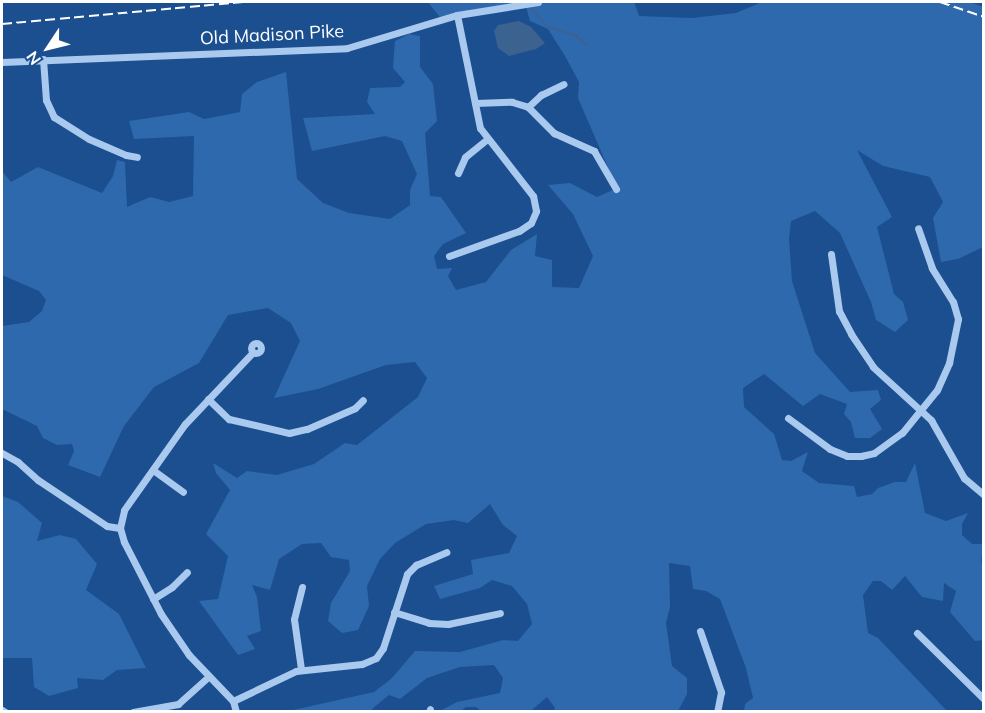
<!DOCTYPE html>
<html>
<head>
<meta charset="utf-8">
<style>
	body { margin:0 }
	#map { position:relative; width:985px; height:713px; overflow:hidden; background:#1b4f8f; font-family:Mulish,sans-serif }
	div>[style] { position:absolute }
	.green>* { inset:0; background:#2e69ad }
	.water>* { inset:0; background:#3c6290 }
	.stream>* { height:1.5px; margin:-0.75px; padding:0 0.75px; transform-origin:0.75px; border-radius:0.75px; background:#3c6290 }
	.minor>* { height:7px; margin:-3.5px; padding:0 3.5px; transform-origin:3.5px; border-radius:3.5px; background:#a9c9ee }
	.minor>.ring { margin:-3.5px; padding:0; box-sizing:content-box; background:none; border:7px solid #a9c9ee; border-radius:50% }
	.rail>* { height:1.5px; margin-top:-0.75px; transform-origin:0; background:repeating-linear-gradient(90deg,#fff 0 10px,transparent 0 14.5px) }
	span { translate:-50% -50%; white-space:nowrap; text-align:center; line-height:1.15; -webkit-text-stroke:6px #1b4f8f; paint-order:stroke }
	.street-label { font-size:18px; color:#fff }
	.frame { position:absolute; inset:0; border:3px solid #fff; pointer-events:none }
	.north { position:absolute; left:18px; top:18px; width:60px; height:60px; -webkit-text-stroke:4px #1b4f8f; paint-order:stroke; rotate:235deg; font-size:16px; font-weight:700; line-height:24px; text-align:center; color:#fff }
	.north::after { content:''; display:block; margin:auto; width:21px; height:27px; background:#fff; clip-path:polygon(50% 0,100% 100%,50% 72%,0 100%) }
</style>
</head>
<body>
<div id="map">
	<div class="green">
		<div style="clip-path:polygon(428px 2px,634px 2px,639px 16px,692px 18px,736px 13px,762px 2px,970px 2px,983px 7px,983px 247px,958px 259px,941px 262px,933px 218px,943px 202px,930px 177px,883px 166px,857px 150px,892px 217px,877px 227px,894px 294px,903px 302px,908px 320px,895px 332px,876px 320px,871px 302px,840px 233px,815px 211px,791px 221px,789px 239px,792px 281px,815px 353px,850px 392px,878px 390px,881px 400px,870px 409px,882px 429px,870px 438px,855px 438px,851px 422px,844px 414px,847px 404px,820px 394px,803px 406px,764px 374px,743px 388px,744px 407px,774px 434px,782px 460px,791px 461px,808px 452px,802px 471px,819px 483px,854px 486px,857px 497px,872px 494px,878px 488px,895px 482px,906px 482px,915px 463px,925px 513px,946px 521px,968px 513px,962px 524px,962px 535px,972px 544px,983px 544px,981px 563px,984px 563px,983px 640px,975px 641px,950px 612px,956px 591px,944px 583px,943px 601px,922px 597px,905px 576px,892px 590px,881px 581px,873px 581px,863px 595px,868px 633px,878px 638px,947px 711px,744px 711px,745px 704px,753px 698px,746px 668px,720px 599px,706px 591px,693px 589px,690px 566px,669px 563px,670px 607px,666px 623px,672px 666px,687px 678px,687px 694px,678px 711px,554px 711px,555px 708px,547px 697px,532px 710px,481px 711px,476px 707px,466px 707px,461px 711px,440px 711px,457px 702px,500px 693px,503px 678px,494px 665px,460px 667px,427px 678px,400px 699px,389px 695px,372px 709px,373px 711px,289px 711px,374px 692px,392px 678px,415px 651px,460px 652px,503px 640px,518px 641px,532px 624px,527px 604px,512px 586px,492px 580px,480px 588px,440px 599px,434px 586px,473px 574px,471px 560px,509px 553px,517px 536px,503px 525px,490px 504px,468px 523px,454px 520px,426px 524px,395px 543px,380px 559px,367px 586px,369px 606px,358px 630px,342px 633px,328px 621px,331px 603px,350px 571px,349px 560px,331px 557px,321px 543px,302px 544px,279px 559px,270px 590px,252px 585px,257px 597px,261px 631px,247px 636px,255px 649px,238px 655px,199px 601px,218px 599px,228px 556px,206px 534px,230px 490px,216px 473px,213px 463px,237px 478px,247px 471px,277px 475px,314px 464px,345px 443px,357px 445px,418px 397px,427px 378px,415px 362px,386px 365px,318px 389px,274px 398px,300px 341px,291px 323px,268px 308px,228px 315px,199px 363px,154px 387px,124px 426px,100px 477px,68px 465px,74px 451px,72px 444px,57px 445px,43px 438px,37px 426px,2px 409px,2px 326px,29px 322px,42px 311px,46px 300px,39px 291px,2px 275px,2px 171px,11px 182px,38px 167px,102px 193px,113px 176px,117px 160px,125px 162px,127px 207px,150px 197px,169px 202px,193px 196px,194px 136px,134px 139px,129px 121px,189px 112px,204px 119px,240px 112px,242px 94px,257px 82px,286px 72px,297px 179px,323px 203px,349px 213px,390px 219px,410px 205px,410px 190px,417px 174px,402px 141px,385px 136px,312px 151px,303px 118px,375px 114px,367px 102px,370px 88px,400px 87px,405px 82px,393px 68px,395px 41px,409px 34px,420px 36px,420px 67px,433px 84px,437px 121px,425px 133px,430px 196px,441px 197px,466px 233px,443px 244px,434px 256px,437px 269px,452px 268px,448px 276px,456px 290px,486px 282px,511px 250px,537px 234px,535px 256px,552px 260px,552px 287px,579px 288px,593px 256px,573px 214px,548px 185px,570px 183px,597px 197px,617px 188px,578px 98px,579px 82px,565px 56px,548px 29px,530px 21px,525px 3px,442px 20px)"></div>
		<div style="clip-path:polygon(2px 496px,18px 502px,42px 523px,37px 541px,60px 535px,76px 539px,97px 564px,86px 590px,119px 614px,146px 668px,117px 670px,103px 680px,77px 678px,78px 688px,49px 696px,34px 687px,32px 658px,2px 658px)"></div>
	</div>
	<div class="water">
		<div style="clip-path:polygon(519px 21px,531px 27px,545px 43px,536px 49px,509px 56px,498px 48px,494px 31px,498px 25px)"></div>
	</div>
	<div class="stream">
		<div style="left:530px;top:7px;width:27px;rotate:48deg"></div>
		<div style="left:548px;top:27px;width:28px;rotate:17deg"></div>
		<div style="left:575px;top:35px;width:16px;rotate:38deg"></div>
	</div>
	<div class="minor">
		<div style="left:43px;top:59px;width:41px;rotate:85.8deg"></div>
		<div style="left:46px;top:100px;width:19px;rotate:65deg"></div>
		<div style="left:54px;top:117px;width:41px;rotate:32.2deg"></div>
		<div style="left:89px;top:139px;width:40px;rotate:23.4deg"></div>
		<div style="left:126px;top:155px;width:11px;rotate:10deg"></div>
		<div style="left:2px;top:62px;width:345px;rotate:-2.3deg"></div>
		<div style="left:347px;top:48px;width:115px;rotate:-16.7deg"></div>
		<div style="left:457px;top:15px;width:82px;rotate:-9.1deg"></div>
		<div style="left:475px;top:103px;width:37px;rotate:-2deg"></div>
		<div style="left:512px;top:102px;width:17px;rotate:17deg"></div>
		<div style="left:528px;top:107px;width:37px;rotate:45deg"></div>
		<div style="left:554px;top:133px;width:44px;rotate:24.2deg"></div>
		<div style="left:594px;top:151px;width:44px;rotate:59.9deg"></div>
		<div style="left:528px;top:107px;width:18px;rotate:-43deg"></div>
		<div style="left:541px;top:95px;width:25px;rotate:-26deg"></div>
		<div style="left:458px;top:173px;width:17px;rotate:-66deg"></div>
		<div style="left:465px;top:157px;width:28px;rotate:-39deg"></div>
		<div style="left:831px;top:254px;width:58px;rotate:82deg"></div>
		<div style="left:839px;top:311px;width:26px;rotate:62deg"></div>
		<div style="left:851px;top:334px;width:40px;rotate:56deg"></div>
		<div style="left:873px;top:367px;width:79px;rotate:42.4deg"></div>
		<div style="left:931px;top:420px;width:67px;rotate:60.4deg"></div>
		<div style="left:964px;top:478px;width:26px;rotate:40deg"></div>
		<div style="left:449px;top:256px;width:74px;rotate:-19.7deg"></div>
		<div style="left:519px;top:231px;width:14px;rotate:-34deg"></div>
		<div style="left:531px;top:223px;width:13px;rotate:-67deg"></div>
		<div style="left:536px;top:211px;width:15px;rotate:-101deg"></div>
		<div style="left:533px;top:196px;width:86px;rotate:-127.9deg"></div>
		<div style="left:480px;top:128px;width:115px;rotate:-101.5deg"></div>
		<div class="ring" style="left:251px;top:343px;width:3px;height:3px"></div>
		<div style="left:208px;top:399px;width:29px;rotate:44deg"></div>
		<div style="left:229px;top:419px;width:62px;rotate:13.1deg"></div>
		<div style="left:289px;top:433px;width:18px;rotate:-13deg"></div>
		<div style="left:307px;top:429px;width:52px;rotate:-23.6deg"></div>
		<div style="left:355px;top:408px;width:11px;rotate:-45deg"></div>
		<div style="left:788px;top:418px;width:52px;rotate:36.4deg"></div>
		<div style="left:830px;top:449px;width:18px;rotate:22deg"></div>
		<div style="left:847px;top:456px;width:14px"></div>
		<div style="left:861px;top:456px;width:13px;rotate:-13deg"></div>
		<div style="left:874px;top:453px;width:34px;rotate:-36deg"></div>
		<div style="left:902px;top:433px;width:55px;rotate:-50.9deg"></div>
		<div style="left:937px;top:390px;width:30px;rotate:-66deg"></div>
		<div style="left:949px;top:363px;width:45px;rotate:-78.4deg"></div>
		<div style="left:958px;top:319px;width:18px;rotate:-106deg"></div>
		<div style="left:953px;top:302px;width:40px;rotate:-122deg"></div>
		<div style="left:932px;top:268px;width:42px;rotate:-109.3deg"></div>
		<div style="left:2px;top:453px;width:18px;rotate:29deg"></div>
		<div style="left:18px;top:462px;width:27px;rotate:42deg"></div>
		<div style="left:38px;top:480px;width:83px;rotate:33.7deg"></div>
		<div style="left:107px;top:526px;width:13px;rotate:9deg"></div>
		<div style="left:153px;top:470px;width:37px;rotate:36deg"></div>
		<div style="left:153px;top:599px;width:22px;rotate:-32deg"></div>
		<div style="left:172px;top:587px;width:21px;rotate:-45deg"></div>
		<div style="left:394px;top:612px;width:37px;rotate:17deg"></div>
		<div style="left:429px;top:623px;width:19px;rotate:3deg"></div>
		<div style="left:448px;top:624px;width:53px;rotate:-11.9deg"></div>
		<div style="left:700px;top:631px;width:65px;rotate:71deg"></div>
		<div style="left:721px;top:692px;width:20px;rotate:101deg"></div>
		<div style="left:917px;top:633px;width:94px;rotate:44.6deg"></div>
		<div style="left:301px;top:669px;width:50px;rotate:-98deg"></div>
		<div style="left:294px;top:619px;width:33px;rotate:-76deg"></div>
		<div style="left:233px;top:701px;width:70px;rotate:-25.5deg"></div>
		<div style="left:296px;top:671px;width:66px;rotate:-6.1deg"></div>
		<div style="left:362px;top:664px;width:15px;rotate:-23deg"></div>
		<div style="left:376px;top:658px;width:12px;rotate:-55deg"></div>
		<div style="left:383px;top:648px;width:78px;rotate:-72deg"></div>
		<div style="left:407px;top:574px;width:13px;rotate:-45deg"></div>
		<div style="left:416px;top:565px;width:33px;rotate:-23deg"></div>
		<div style="left:2px;top:710px;width:4px;rotate:34deg"></div>
		<div style="left:133px;top:712px;width:46px;rotate:-10.1deg"></div>
		<div style="left:178px;top:704px;width:40px;rotate:-42deg"></div>
		<div style="left:236px;top:712px;width:11px;rotate:-105deg"></div>
		<div style="left:233px;top:701px;width:64px;rotate:-133.7deg"></div>
		<div style="left:189px;top:655px;width:50px;rotate:-124.3deg"></div>
		<div style="left:161px;top:614px;width:81px;rotate:-117.2deg"></div>
		<div style="left:124px;top:542px;width:15px;rotate:-106deg"></div>
		<div style="left:120px;top:528px;width:18px;rotate:-77deg"></div>
		<div style="left:124px;top:510px;width:105px;rotate:-54.7deg"></div>
		<div style="left:185px;top:424px;width:99px;rotate:-46.6deg"></div>
		<div style="left:429px;top:712px;width:3px;rotate:-72deg"></div>
	</div>
	<div class="rail">
		<div style="left:940px;top:2px;width:46px;rotate:18.8deg"></div>
		<div style="left:2px;top:24px;width:242px;rotate:-5.2deg"></div>
	</div>
	<div class="street-label">
		<span style="left:272px;top:35px;rotate:-3deg">Old Madison Pike</span>
	</div>
	<div class="frame"></div>
	<div class="north">N</div>
</div>
</body>
</html>
